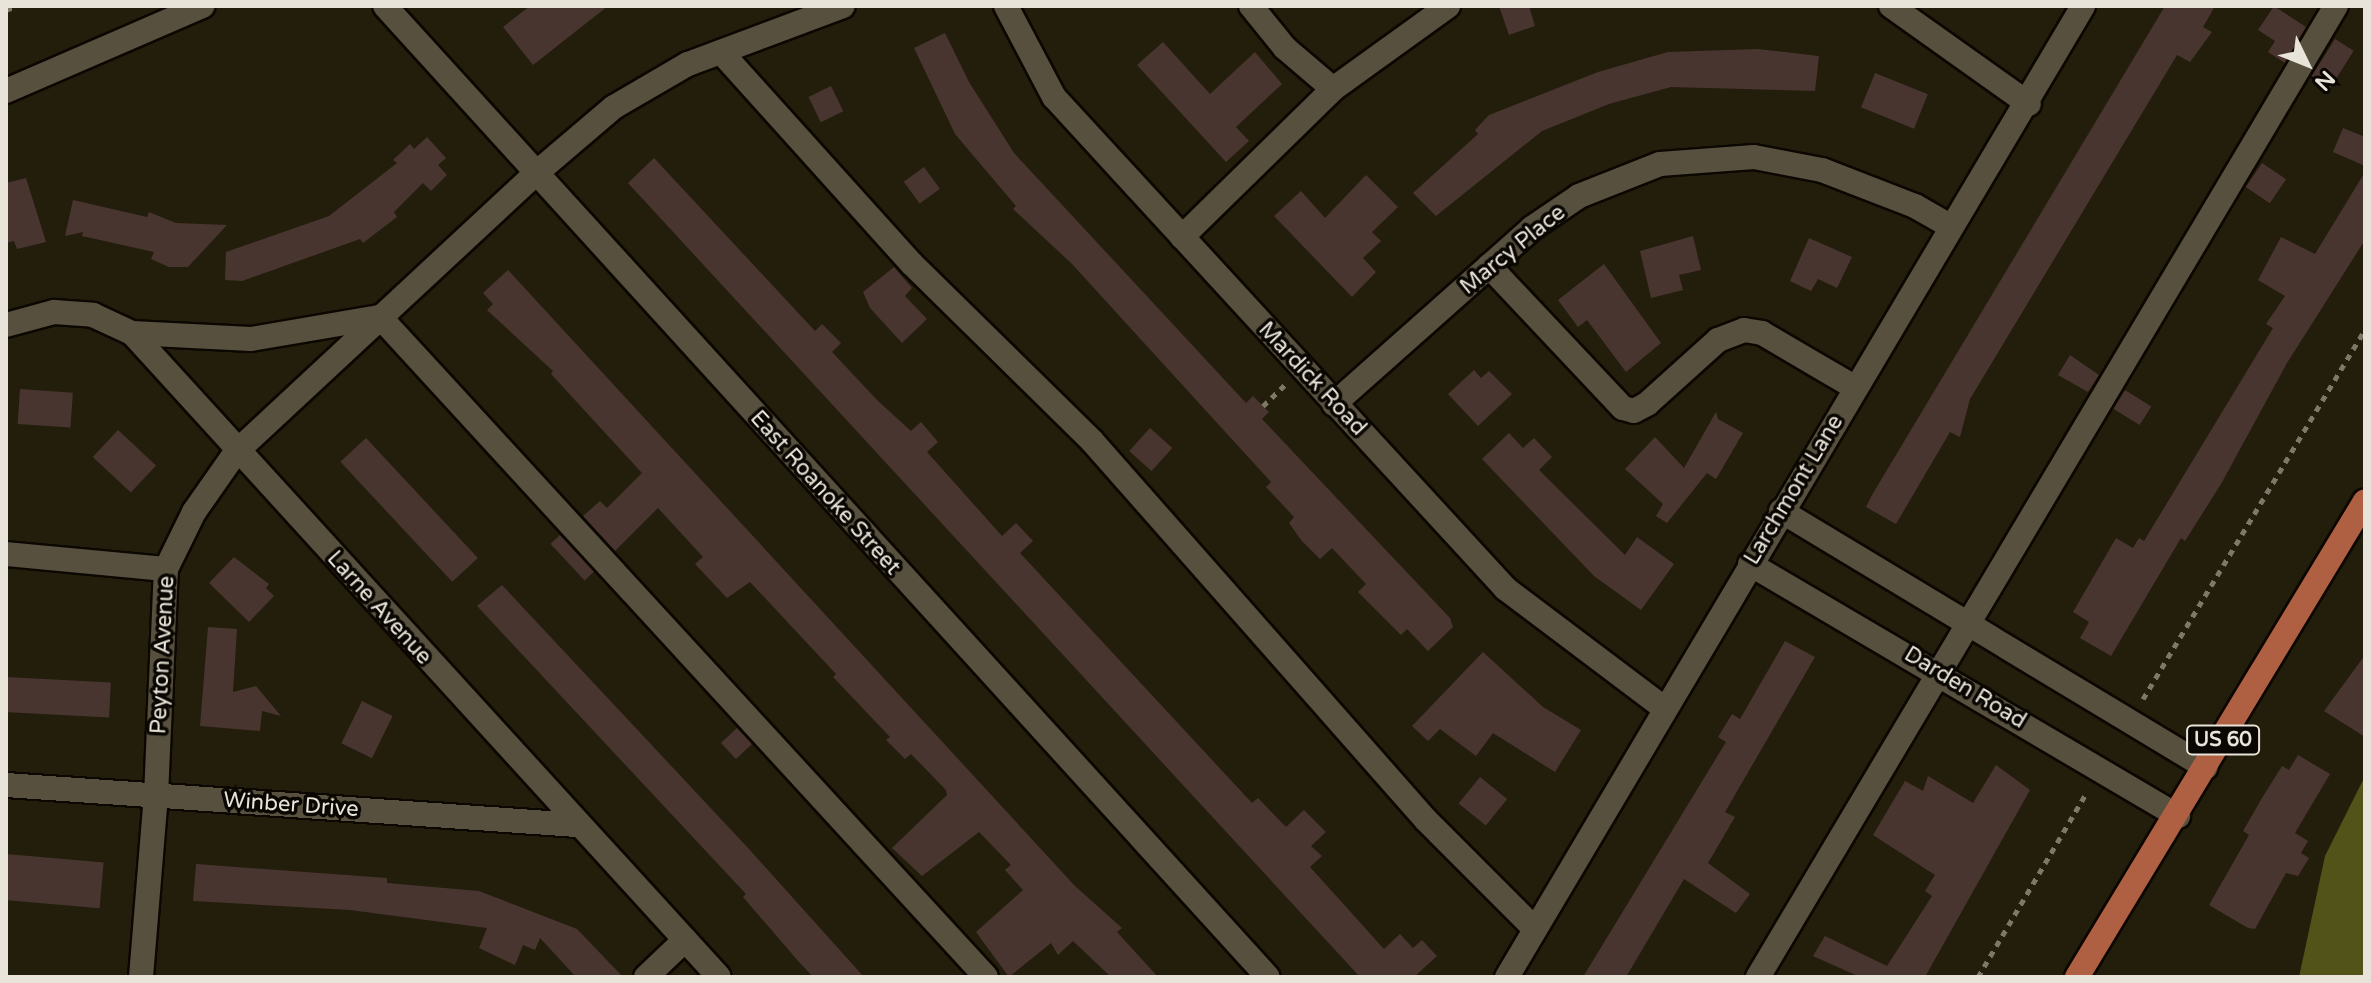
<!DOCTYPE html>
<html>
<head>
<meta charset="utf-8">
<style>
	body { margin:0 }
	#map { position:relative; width:2371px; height:983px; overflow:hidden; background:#231d0c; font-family:"Varela Round",sans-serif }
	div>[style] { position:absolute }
	.forest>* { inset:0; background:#525318 }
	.building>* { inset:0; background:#493530; transform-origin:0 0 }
	.path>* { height:5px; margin-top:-2.5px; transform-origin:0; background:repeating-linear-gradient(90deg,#7d7869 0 6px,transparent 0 12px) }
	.roads { filter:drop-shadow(2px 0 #0c0700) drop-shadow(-2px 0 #0c0700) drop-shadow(0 2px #0c0700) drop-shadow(0 -2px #0c0700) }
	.minor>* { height:24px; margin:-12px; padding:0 12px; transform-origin:12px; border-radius:12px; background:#57503e }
	.major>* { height:24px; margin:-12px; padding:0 12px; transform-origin:12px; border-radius:12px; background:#b06042 }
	span { translate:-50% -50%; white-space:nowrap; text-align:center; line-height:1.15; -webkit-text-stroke:7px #0a0703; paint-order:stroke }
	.shield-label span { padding:2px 6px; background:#0a0703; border:2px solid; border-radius:6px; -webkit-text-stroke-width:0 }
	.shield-label { font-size:20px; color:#e8e4d9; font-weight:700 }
	.street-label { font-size:22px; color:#e8e4d9 }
	.frame { position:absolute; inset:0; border:8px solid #e8e4d9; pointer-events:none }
	.north { position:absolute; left:2267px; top:24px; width:80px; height:80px; -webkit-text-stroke:6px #0a0703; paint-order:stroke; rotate:133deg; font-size:22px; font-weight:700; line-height:32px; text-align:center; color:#e8e4d9 }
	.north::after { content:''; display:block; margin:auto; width:28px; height:36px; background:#e8e4d9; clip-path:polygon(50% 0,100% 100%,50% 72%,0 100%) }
</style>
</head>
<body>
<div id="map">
	<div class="forest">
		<div style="clip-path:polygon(2365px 776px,2365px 977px,2299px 977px,2325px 856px)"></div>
	</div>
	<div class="building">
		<div style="clip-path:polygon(530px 6px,608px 6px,533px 65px,503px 27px)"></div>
		<div style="clip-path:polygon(1499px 6px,1529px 6px,1535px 26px,1509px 35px)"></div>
		<div style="clip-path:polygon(2165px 6px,2215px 6px,2203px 27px,2212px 32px,2190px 62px,2177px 55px,1970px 399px,1960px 437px,1950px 432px,1896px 524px,1866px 507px,1872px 495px)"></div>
		<div style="clip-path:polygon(2274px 6px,2306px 27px,2285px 63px,2268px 52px,2275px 41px,2258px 30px)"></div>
		<div style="clip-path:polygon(945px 33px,969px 82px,1014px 153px,1246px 403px,1253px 396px,1269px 412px,1262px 419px,1450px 618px,1453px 627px,1428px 651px,1407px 629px,1401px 635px,1358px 592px,1366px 584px,1332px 548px,1320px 559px,1301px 540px,1289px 523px,1294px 517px,1266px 487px,1271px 482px,1072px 264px,1013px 209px,1016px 206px,955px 134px,914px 48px)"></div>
		<div style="left:2335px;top:39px;width:22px;height:47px;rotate:32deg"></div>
		<div style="clip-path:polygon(1163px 42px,1210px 94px,1255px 52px,1282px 84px,1236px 127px,1249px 141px,1226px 162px,1137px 65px)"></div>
		<div style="clip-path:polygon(1757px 49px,1819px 56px,1815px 91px,1671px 87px,1609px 104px,1542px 131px,1436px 216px,1413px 193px,1478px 134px,1475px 130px,1489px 115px,1598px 72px,1668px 52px)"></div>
		<div style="left:1875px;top:73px;width:57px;height:37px;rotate:22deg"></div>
		<div style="left:831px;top:86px;width:28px;height:25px;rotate:64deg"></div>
		<div style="clip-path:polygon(2343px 128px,2365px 137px,2365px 166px,2333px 152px)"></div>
		<div style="clip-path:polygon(427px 137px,446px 158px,438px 165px,447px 175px,431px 191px,423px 183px,394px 212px,397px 217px,363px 243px,360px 239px,242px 281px,225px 280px,226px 252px,329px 216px,397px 163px,393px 160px,410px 144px,414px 149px)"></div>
		<div style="clip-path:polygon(654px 158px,815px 331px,822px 324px,841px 343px,832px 352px,878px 401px,911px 431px,921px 422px,938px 442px,927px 452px,1002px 536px,1016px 523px,1033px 541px,1020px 553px,1252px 803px,1258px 798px,1286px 827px,1304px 810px,1326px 832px,1311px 846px,1322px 856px,1310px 867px,1384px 949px,1400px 934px,1413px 948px,1422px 940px,1437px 956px,1414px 977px,1360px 977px,628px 183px)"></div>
		<div style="left:2262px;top:163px;width:29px;height:29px;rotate:34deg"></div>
		<div style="left:924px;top:167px;width:27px;height:25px;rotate:54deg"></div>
		<div style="clip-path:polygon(2365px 172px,2365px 240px,2287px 363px,2221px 484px,2185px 541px,2181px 538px,2111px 656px,2080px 638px,2089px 622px,2073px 612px,2116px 538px,2133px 548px,2139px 538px,2144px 541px,2273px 328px,2266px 324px,2285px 296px,2258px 280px,2281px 237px,2315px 254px)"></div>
		<div style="clip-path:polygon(1366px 175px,1398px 207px,1372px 232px,1381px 241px,1363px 258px,1376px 272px,1352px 297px,1274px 216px,1301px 191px,1325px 218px)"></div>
		<div style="clip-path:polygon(26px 178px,46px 242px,17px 249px,14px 241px,6px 243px,6px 183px)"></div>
		<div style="clip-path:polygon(73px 200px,147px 217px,149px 212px,176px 223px,227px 225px,188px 267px,169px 267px,151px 259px,154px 252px,82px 236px,83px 232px,65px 236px)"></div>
		<div style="clip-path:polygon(1693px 236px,1701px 270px,1679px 275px,1683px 290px,1651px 298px,1640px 251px)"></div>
		<div style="clip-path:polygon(1809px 238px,1852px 257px,1837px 288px,1818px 279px,1811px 291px,1790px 281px)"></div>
		<div style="clip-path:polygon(1604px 264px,1661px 343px,1626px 372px,1587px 320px,1578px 327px,1558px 300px)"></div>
		<div style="clip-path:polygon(894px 267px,912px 288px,905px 296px,927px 319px,902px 343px,870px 308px,863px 292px)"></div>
		<div style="clip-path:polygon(508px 270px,1075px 886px,1122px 928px,1117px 932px,1158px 977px,1111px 977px,1073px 941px,1058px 955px,1051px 943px,1009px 977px,976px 932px,1023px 890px,1005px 870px,1011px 865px,979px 832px,922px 876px,892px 848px,947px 795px,946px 790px,911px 754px,905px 759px,886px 740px,890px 737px,833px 677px,836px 674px,750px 582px,727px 598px,695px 564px,703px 557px,658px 508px,615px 551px,583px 516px,600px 501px,607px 508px,642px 473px,551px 374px,553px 371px,487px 310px,493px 304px,483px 293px)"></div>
		<div style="clip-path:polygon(2070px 355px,2099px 375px,2088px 392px,2058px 375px)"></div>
		<div style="clip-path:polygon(1474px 370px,1481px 378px,1489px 371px,1512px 394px,1478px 426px,1448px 394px)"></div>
		<div style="left:20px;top:389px;width:53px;height:35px;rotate:4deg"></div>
		<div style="left:2125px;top:390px;width:31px;height:22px;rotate:32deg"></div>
		<div style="clip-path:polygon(1716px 412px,1718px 419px,1743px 433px,1716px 479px,1707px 473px,1667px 523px,1656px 516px,1663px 504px,1625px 469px,1655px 437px,1684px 468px)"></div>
		<div style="left:1150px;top:428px;width:30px;height:31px;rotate:42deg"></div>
		<div style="left:118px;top:430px;width:52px;height:37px;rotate:43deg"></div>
		<div style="clip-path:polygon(1509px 433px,1523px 448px,1534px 438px,1552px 457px,1539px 470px,1625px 555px,1637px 537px,1674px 564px,1641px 610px,1594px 576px,1482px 459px)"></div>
		<div style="left:366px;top:438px;width:164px;height:35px;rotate:47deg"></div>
		<div style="left:560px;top:535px;width:50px;height:13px;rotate:47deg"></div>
		<div style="clip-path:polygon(234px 557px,269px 584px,266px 588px,274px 596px,249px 622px,209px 583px)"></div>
		<div style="clip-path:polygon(502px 585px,748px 848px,864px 977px,813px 977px,799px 962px,743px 897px,746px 894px,477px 606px)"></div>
		<div style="clip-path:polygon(208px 627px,237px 629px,233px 692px,256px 686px,281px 716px,262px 711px,260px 731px,200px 726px)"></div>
		<div style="clip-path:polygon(1785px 641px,1815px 657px,1725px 812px,1735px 817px,1708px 863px,1750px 894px,1736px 913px,1684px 879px,1626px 977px,1583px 977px,1726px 742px,1718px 737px,1732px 714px,1740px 719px)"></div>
		<div style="clip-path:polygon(1483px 652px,1543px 707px,1581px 730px,1555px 772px,1493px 733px,1476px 756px,1440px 729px,1428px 741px,1412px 726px)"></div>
		<div style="clip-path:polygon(2365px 655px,2365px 737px,2324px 711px)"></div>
		<div style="left:6px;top:677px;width:105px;height:35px;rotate:3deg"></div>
		<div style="left:362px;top:701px;width:34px;height:47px;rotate:26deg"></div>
		<div style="left:737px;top:728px;width:22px;height:22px;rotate:47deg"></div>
		<div style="clip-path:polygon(2298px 755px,2330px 774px,2295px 833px,2308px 841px,2301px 853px,2309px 858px,2298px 876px,2286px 873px,2255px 929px,2248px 928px,2209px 905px,2249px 835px,2243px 831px,2262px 798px,2282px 766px,2289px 770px)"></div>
		<div style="clip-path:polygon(1996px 765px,2030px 790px,1925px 977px,1860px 977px,1813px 956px,1825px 936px,1887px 966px,1932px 896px,1925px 891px,1935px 875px,1873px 835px,1905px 781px,1923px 791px,1928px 776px,1973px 803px)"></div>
		<div style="left:1480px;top:777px;width:35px;height:34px;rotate:39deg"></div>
		<div style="left:6px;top:854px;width:98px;height:46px;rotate:5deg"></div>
		<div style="clip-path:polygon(196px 864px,387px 878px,387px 883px,479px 891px,577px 929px,623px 977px,576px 977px,540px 938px,535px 950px,523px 945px,515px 965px,479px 948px,487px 928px,350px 910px,193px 901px)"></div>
	</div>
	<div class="path">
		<div style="left:6px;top:10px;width:12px;rotate:-20deg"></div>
		<div style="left:1263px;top:406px;width:30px;rotate:-44deg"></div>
		<div style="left:2143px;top:699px;width:431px;rotate:-59deg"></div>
		<div style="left:1978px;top:977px;width:215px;rotate:-59.5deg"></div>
	</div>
	<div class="roads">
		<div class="minor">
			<div style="left:385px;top:6px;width:1312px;rotate:47.72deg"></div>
			<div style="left:1006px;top:6px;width:103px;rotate:62.2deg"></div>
			<div style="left:1054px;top:97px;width:668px;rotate:47.43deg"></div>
			<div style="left:1506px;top:589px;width:199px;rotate:37deg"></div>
			<div style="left:1251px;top:6px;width:54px;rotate:51deg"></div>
			<div style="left:1285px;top:48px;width:63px;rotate:40.5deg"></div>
			<div style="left:1891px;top:6px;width:169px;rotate:35.4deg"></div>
			<div style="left:721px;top:52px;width:285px;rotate:48deg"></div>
			<div style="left:912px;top:264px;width:252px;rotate:44.5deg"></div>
			<div style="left:1092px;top:441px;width:505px;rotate:48.61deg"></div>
			<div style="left:1426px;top:820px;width:154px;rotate:45deg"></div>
			<div style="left:6px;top:91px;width:214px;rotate:-23.4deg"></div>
			<div style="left:1182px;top:237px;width:211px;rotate:-44.4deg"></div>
			<div style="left:1333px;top:89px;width:142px;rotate:-35.8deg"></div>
			<div style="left:1489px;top:266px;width:195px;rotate:46.7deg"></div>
			<div style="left:1623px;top:408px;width:11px;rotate:15deg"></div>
			<div style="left:1634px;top:411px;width:15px;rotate:-28deg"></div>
			<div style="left:1647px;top:404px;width:96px;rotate:-42deg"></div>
			<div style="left:1718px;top:340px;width:28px;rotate:-21deg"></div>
			<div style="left:1744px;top:330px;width:18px;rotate:9deg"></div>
			<div style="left:1762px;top:333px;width:107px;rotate:30.4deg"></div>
			<div style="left:6px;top:325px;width:50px;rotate:-15.2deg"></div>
			<div style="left:54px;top:312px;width:39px;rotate:4deg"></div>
			<div style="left:93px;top:315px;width:43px;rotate:24.8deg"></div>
			<div style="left:132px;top:333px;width:871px;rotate:47.65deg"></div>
			<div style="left:132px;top:333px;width:119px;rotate:2.9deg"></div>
			<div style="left:251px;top:339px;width:131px;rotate:-9.7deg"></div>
			<div style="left:380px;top:317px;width:896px;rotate:47.44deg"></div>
			<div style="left:1334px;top:404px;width:265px;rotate:-41.6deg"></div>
			<div style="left:1532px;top:228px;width:57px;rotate:-34.2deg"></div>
			<div style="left:1579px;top:196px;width:87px;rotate:-21.6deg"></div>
			<div style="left:1660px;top:164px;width:94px;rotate:-4.3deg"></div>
			<div style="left:1754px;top:157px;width:69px;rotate:10.8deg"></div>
			<div style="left:1822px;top:170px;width:100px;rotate:21.2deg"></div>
			<div style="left:1915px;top:206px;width:40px;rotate:29.7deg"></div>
			<div style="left:1781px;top:511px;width:496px;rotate:31.1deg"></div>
			<div style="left:6px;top:554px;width:161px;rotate:5.4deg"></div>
			<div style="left:1750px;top:564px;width:497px;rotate:30.5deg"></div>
			<div style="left:6px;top:785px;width:571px;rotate:4.01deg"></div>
			<div style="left:141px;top:977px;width:182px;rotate:-85.3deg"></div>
			<div style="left:156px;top:796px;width:227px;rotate:-87.5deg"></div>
			<div style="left:166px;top:569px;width:64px;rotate:-63.8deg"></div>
			<div style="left:194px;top:512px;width:73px;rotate:-55deg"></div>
			<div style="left:236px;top:452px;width:407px;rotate:-42.9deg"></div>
			<div style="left:534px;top:175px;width:105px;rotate:-40.4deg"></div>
			<div style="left:614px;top:107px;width:86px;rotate:-30.2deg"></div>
			<div style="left:688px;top:64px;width:165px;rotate:-20.5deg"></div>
			<div style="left:646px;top:977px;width:54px;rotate:-43.5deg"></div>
			<div style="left:1507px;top:977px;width:1129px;rotate:-59.32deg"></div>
			<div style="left:1758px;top:977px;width:1130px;rotate:-59.24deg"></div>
		</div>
		<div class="major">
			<div style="left:2077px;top:977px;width:556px;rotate:-58.82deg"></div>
		</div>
	</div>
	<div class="shield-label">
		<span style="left:2223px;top:740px">US 60</span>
	</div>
	<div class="street-label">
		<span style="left:1513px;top:250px;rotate:-39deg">Marcy Place</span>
		<span style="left:1312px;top:379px;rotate:47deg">Mardick Road</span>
		<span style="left:1794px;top:490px;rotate:-59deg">Larchmont Lane</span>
		<span style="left:825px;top:493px;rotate:48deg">East Roanoke Street</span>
		<span style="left:379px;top:608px;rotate:48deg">Larne Avenue</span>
		<span style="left:163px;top:655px;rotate:-87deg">Peyton Avenue</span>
		<span style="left:1965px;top:688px;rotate:31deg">Darden Road</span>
		<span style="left:291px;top:805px;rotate:4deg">Winber Drive</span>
	</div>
	<div class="frame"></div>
	<div class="north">N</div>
</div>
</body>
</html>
